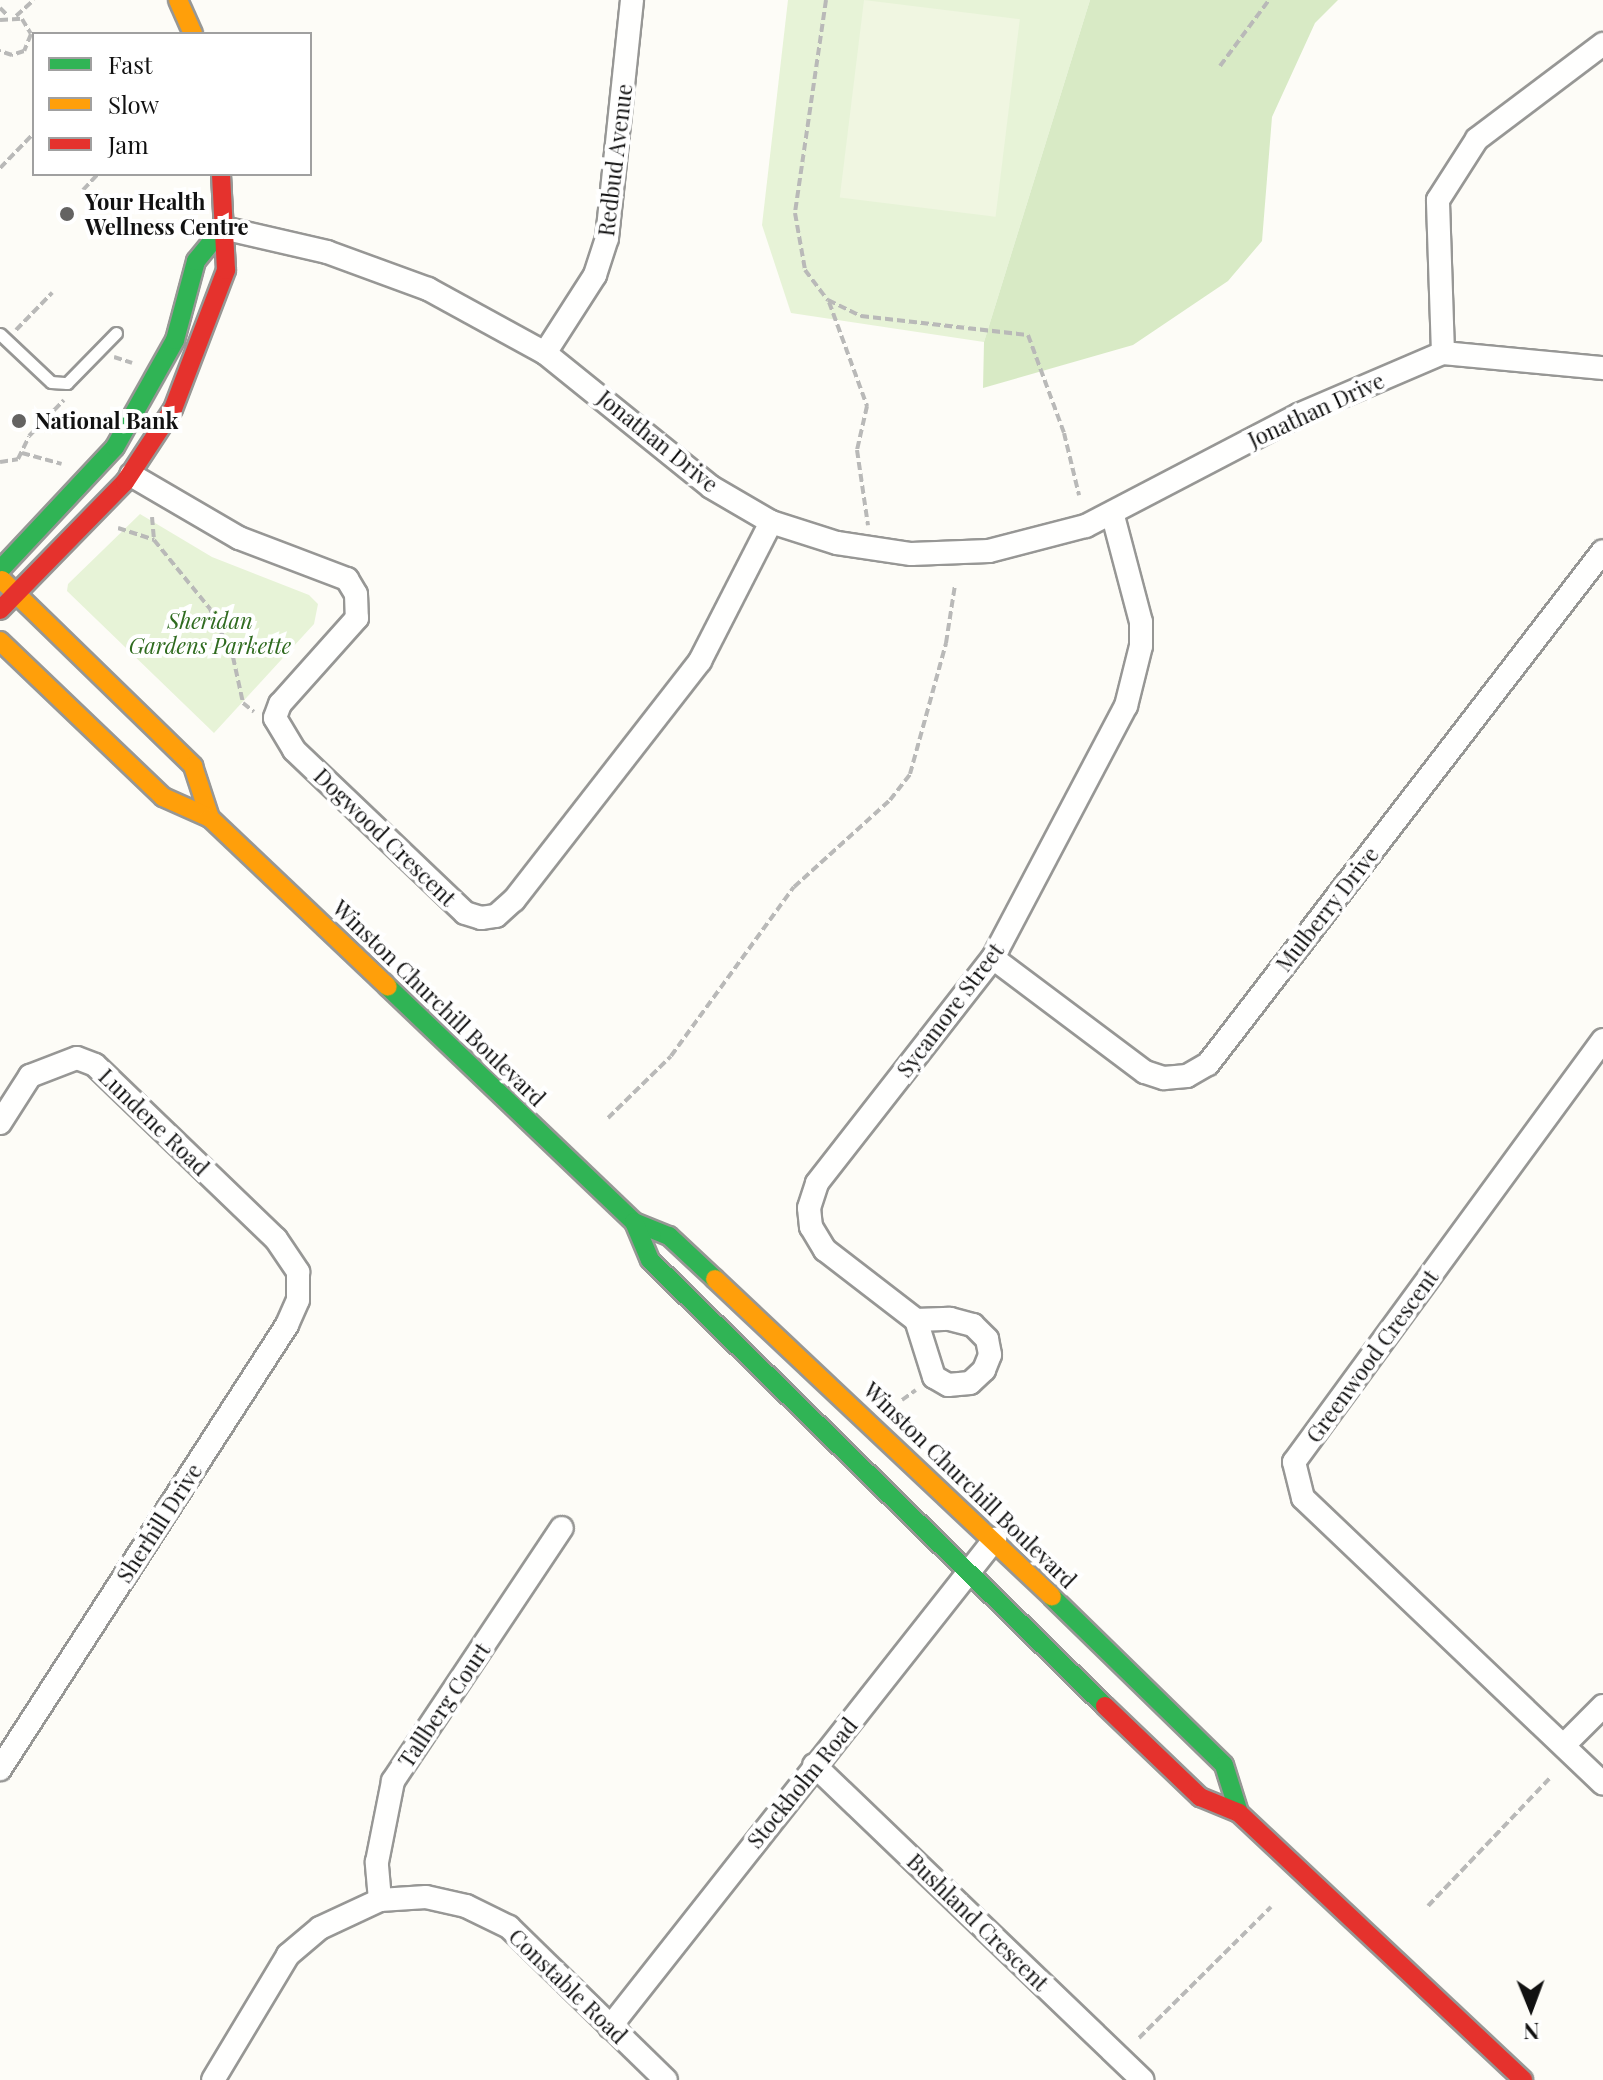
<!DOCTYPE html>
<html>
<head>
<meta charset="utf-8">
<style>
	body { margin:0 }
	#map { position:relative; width:1603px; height:2080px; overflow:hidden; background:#fdfcf7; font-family:"Playfair Display",serif }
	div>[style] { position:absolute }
	.green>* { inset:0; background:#e7f3d7 }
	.forest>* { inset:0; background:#d8eac5 }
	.pitch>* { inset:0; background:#f0f6e1; transform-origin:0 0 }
	.path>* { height:4px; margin-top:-2px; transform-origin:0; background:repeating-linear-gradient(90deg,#b9b9b8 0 8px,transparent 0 12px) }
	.roads { filter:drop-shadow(2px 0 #979795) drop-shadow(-2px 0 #979795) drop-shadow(0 2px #979795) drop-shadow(0 -2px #979795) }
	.lane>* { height:11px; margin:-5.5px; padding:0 5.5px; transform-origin:5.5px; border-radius:5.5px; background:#fffffe }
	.street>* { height:22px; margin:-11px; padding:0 11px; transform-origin:11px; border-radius:11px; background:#fffffe }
	.fast>* { height:18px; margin:-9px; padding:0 9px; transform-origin:9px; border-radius:9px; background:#30b455 }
	.slow>* { height:18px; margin:-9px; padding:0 9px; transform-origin:9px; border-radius:9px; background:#ff9f0a }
	.jam>* { height:18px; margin:-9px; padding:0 9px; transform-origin:9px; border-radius:9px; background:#e5322d }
	.dots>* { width:22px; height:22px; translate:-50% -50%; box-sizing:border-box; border:4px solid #fff; border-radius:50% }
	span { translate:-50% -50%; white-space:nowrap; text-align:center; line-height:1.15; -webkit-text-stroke:8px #fff; paint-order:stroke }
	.street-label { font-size:22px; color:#111 }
	.poi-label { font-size:22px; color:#111; font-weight:700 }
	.left { translate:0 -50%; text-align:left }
	.park-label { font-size:22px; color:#2f6b1f; font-style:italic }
	.legend { position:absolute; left:32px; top:32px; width:280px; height:144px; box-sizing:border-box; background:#fff; border:2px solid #a0a0a0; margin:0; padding:10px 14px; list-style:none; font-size:24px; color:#111 }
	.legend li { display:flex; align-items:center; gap:16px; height:40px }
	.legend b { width:40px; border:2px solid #a0a0a0 }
	.north { position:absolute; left:1491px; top:1968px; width:80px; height:80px; -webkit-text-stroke:6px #fff; paint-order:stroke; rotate:179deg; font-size:22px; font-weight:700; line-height:32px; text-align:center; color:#111 }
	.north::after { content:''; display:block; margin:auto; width:28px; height:36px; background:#111; clip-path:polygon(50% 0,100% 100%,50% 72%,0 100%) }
</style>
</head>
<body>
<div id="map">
	<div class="green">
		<div style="clip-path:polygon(788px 0,1090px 0,984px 342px,791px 313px,762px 225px)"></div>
		<div style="clip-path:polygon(140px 514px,212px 557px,309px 595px,318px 604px,314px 624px,214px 733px,67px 591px,68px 584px)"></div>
	</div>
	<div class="forest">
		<div style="clip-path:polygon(1090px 0,1338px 0,1315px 23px,1272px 117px,1262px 241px,1228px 281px,1133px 345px,983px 388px,984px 342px)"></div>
	</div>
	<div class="pitch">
		<div style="left:864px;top:0;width:157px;height:199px;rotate:7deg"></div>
	</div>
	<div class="path">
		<div style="left:826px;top:0;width:215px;rotate:98.3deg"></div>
		<div style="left:795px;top:213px;width:58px;rotate:80deg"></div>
		<div style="left:805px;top:270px;width:38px;rotate:53deg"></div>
		<div style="left:828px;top:300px;width:37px;rotate:26deg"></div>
		<div style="left:861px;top:316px;width:168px;rotate:6.5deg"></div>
		<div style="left:1028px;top:335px;width:104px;rotate:69.8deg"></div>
		<div style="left:1064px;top:433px;width:64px;rotate:76.4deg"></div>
		<div style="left:0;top:8px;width:11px;rotate:45deg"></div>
		<div style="left:16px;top:16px;width:24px;rotate:-42deg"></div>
		<div style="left:0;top:20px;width:22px;rotate:-3deg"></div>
		<div style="left:22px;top:19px;width:17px;rotate:59deg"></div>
		<div style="left:31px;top:34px;width:18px;rotate:112deg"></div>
		<div style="left:24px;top:51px;width:13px;rotate:162deg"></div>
		<div style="left:12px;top:55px;width:13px;rotate:-162deg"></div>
		<div style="left:1220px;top:66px;width:82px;rotate:-53.4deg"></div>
		<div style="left:0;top:168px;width:49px;rotate:-45.8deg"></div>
		<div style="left:83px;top:190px;width:22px;rotate:-47deg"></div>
		<div style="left:829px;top:302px;width:111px;rotate:69.9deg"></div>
		<div style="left:867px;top:406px;width:45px;rotate:102.8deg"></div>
		<div style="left:857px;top:450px;width:76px;rotate:81.7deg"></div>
		<div style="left:16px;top:330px;width:52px;rotate:-45.8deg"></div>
		<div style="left:114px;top:357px;width:19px;rotate:18deg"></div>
		<div style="left:22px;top:453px;width:41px;rotate:15.4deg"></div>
		<div style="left:0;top:462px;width:18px;rotate:-9deg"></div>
		<div style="left:18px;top:459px;width:25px;rotate:-64deg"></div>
		<div style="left:29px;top:436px;width:50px;rotate:-45.8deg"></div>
		<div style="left:152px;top:517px;width:23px;rotate:85deg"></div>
		<div style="left:154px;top:540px;width:89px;rotate:50.9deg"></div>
		<div style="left:210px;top:609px;width:53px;rotate:64.4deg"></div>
		<div style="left:233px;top:657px;width:47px;rotate:77.7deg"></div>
		<div style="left:243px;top:703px;width:14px;rotate:39deg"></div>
		<div style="left:118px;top:528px;width:38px;rotate:18deg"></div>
		<div style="left:608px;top:1118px;width:88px;rotate:-44.5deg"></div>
		<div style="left:671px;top:1056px;width:209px;rotate:-54deg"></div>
		<div style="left:794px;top:887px;width:130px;rotate:-42.2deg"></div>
		<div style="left:890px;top:800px;width:33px;rotate:-52deg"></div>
		<div style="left:910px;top:774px;width:136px;rotate:-74.6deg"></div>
		<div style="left:946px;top:643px;width:59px;rotate:-81.2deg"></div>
		<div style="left:902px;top:1400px;width:17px;rotate:-36deg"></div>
		<div style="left:1428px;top:1906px;width:177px;rotate:-46.4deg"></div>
		<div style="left:1139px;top:2038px;width:186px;rotate:-44.8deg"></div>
	</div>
	<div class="roads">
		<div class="lane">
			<div style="left:0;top:334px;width:70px;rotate:43.3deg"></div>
			<div style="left:51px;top:382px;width:16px;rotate:4deg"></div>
			<div style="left:67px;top:383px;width:70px;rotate:-45.6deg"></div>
		</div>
		<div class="street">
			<div style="left:223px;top:228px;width:107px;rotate:13deg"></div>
			<div style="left:327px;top:252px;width:108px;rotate:20.1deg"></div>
			<div style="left:428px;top:289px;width:133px;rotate:28.7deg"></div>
			<div style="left:545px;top:353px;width:213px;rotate:38.9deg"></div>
			<div style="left:711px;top:487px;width:69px;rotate:30.3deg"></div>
			<div style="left:771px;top:522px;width:69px;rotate:17.7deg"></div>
			<div style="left:837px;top:543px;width:75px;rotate:8.5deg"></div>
			<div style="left:911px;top:554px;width:78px;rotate:-2.2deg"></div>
			<div style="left:989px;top:551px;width:100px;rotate:-14.5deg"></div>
			<div style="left:1086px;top:526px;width:239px;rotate:-27.6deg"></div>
			<div style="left:1298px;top:415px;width:158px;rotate:-23.2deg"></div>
			<div style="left:1443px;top:353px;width:161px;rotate:5.4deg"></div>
			<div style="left:545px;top:353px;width:93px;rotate:-57.3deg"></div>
			<div style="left:595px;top:275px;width:39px;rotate:-72deg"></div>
			<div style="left:607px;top:238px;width:239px;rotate:-84deg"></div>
			<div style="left:1443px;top:353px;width:153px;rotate:-91.9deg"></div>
			<div style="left:1438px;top:200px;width:72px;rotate:-57.4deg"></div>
			<div style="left:1477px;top:139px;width:158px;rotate:-37deg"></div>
			<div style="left:131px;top:475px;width:125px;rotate:30.3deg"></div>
			<div style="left:239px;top:538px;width:116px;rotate:20.8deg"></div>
			<div style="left:347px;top:579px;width:17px;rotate:59deg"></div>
			<div style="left:356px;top:594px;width:24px;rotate:88deg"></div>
			<div style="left:357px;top:618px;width:115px;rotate:131.8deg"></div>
			<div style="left:280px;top:704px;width:15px;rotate:110deg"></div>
			<div style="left:275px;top:718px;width:37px;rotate:59deg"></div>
			<div style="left:294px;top:750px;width:236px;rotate:43.6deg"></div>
			<div style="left:465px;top:913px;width:17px;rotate:17deg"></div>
			<div style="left:481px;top:918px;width:15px;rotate:-8deg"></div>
			<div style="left:496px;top:916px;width:24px;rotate:-42deg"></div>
			<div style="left:514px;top:900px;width:303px;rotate:-52.1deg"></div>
			<div style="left:700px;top:661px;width:156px;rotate:-62.9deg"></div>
			<div style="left:993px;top:958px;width:190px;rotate:36.9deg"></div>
			<div style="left:1145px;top:1072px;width:20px;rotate:18deg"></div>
			<div style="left:1164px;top:1078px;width:23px;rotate:-5deg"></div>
			<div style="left:1187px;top:1076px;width:24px;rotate:-30deg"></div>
			<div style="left:1208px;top:1064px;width:647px;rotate:-52.4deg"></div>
			<div style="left:1603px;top:1040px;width:523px;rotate:126.21deg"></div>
			<div style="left:1294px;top:1462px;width:37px;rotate:76deg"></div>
			<div style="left:1303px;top:1498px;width:414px;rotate:43.6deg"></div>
			<div style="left:0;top:1123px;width:56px;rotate:-57.4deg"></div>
			<div style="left:30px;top:1076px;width:50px;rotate:-21deg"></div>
			<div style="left:77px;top:1058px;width:19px;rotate:21deg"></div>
			<div style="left:95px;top:1065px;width:251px;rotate:43.9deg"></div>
			<div style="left:276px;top:1239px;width:40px;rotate:56deg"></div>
			<div style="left:298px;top:1272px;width:28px;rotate:90deg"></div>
			<div style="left:298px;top:1300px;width:27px;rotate:114deg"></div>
			<div style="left:287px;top:1325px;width:529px;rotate:122.88deg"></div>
			<div style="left:916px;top:1320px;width:34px;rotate:-2deg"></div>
			<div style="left:950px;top:1319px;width:24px;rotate:15deg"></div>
			<div style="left:973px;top:1325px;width:20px;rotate:45deg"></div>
			<div style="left:987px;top:1339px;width:16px;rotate:79deg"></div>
			<div style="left:990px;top:1355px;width:16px;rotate:112deg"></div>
			<div style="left:984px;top:1370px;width:19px;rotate:137deg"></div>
			<div style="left:970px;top:1383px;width:22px;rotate:175deg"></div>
			<div style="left:948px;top:1385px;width:16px;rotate:-150deg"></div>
			<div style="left:934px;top:1377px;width:60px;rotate:-107.5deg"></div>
			<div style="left:916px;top:1320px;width:115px;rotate:-142.4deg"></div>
			<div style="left:825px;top:1250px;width:27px;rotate:-121deg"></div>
			<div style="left:811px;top:1227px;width:19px;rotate:-96deg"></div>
			<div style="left:809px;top:1208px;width:26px;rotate:-72deg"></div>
			<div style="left:817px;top:1183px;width:286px;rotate:-52deg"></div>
			<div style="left:993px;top:958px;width:285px;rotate:-62.2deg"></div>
			<div style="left:1126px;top:706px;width:62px;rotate:-76deg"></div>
			<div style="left:1141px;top:646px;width:24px;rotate:-90deg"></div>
			<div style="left:1141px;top:622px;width:110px;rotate:-104.8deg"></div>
			<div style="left:1564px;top:1745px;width:55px;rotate:-45deg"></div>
			<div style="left:814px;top:1765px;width:455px;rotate:43.8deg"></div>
			<div style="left:380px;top:1900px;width:38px;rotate:-95deg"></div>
			<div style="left:377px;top:1862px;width:83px;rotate:-78.8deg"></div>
			<div style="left:393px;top:1781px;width:304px;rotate:-56.3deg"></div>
			<div style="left:610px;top:2027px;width:622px;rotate:-51.73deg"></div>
			<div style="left:213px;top:2080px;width:146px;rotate:-59deg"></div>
			<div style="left:288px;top:1955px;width:42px;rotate:-40.2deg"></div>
			<div style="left:320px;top:1928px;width:66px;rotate:-25deg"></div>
			<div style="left:380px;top:1900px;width:46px;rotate:-3.7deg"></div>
			<div style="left:426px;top:1897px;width:41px;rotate:12.7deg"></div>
			<div style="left:466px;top:1906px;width:48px;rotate:26deg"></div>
			<div style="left:509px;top:1927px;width:219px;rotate:44.3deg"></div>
		</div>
		<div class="fast">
			<div style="left:0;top:570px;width:168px;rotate:-46.9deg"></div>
			<div style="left:115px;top:447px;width:123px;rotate:-60.7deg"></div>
			<div style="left:175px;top:340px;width:82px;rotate:-75.1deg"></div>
			<div style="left:196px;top:261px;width:43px;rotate:-50.7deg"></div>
			<div style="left:388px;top:987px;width:340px;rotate:43.7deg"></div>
			<div style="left:634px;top:1222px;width:38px;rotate:22deg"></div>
			<div style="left:669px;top:1236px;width:63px;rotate:43.1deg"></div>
			<div style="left:634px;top:1222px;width:41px;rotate:67.2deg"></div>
			<div style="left:650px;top:1260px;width:637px;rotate:44.43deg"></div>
			<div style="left:1052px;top:1597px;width:240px;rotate:44.3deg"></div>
			<div style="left:1224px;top:1765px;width:50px;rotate:72.6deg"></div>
		</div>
		<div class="slow">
			<div style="left:178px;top:0;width:37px;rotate:66deg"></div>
			<div style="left:2px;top:580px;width:267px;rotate:44.2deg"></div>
			<div style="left:193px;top:766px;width:55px;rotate:71.9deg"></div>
			<div style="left:0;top:641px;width:226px;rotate:43.7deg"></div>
			<div style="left:163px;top:797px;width:51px;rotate:24.1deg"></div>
			<div style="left:210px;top:818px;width:245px;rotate:43.5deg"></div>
			<div style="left:715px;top:1279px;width:463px;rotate:43.3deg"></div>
		</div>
		<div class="jam">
			<div style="left:0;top:610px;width:179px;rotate:-45.7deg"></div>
			<div style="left:125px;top:482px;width:87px;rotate:-56.7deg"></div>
			<div style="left:173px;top:409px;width:149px;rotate:-69.1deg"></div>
			<div style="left:226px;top:270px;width:96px;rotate:-93deg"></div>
			<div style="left:1105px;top:1706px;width:132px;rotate:43.8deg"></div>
			<div style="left:1200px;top:1797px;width:42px;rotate:22.3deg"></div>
			<div style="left:1239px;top:1813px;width:390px;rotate:43.2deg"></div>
		</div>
	</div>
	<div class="dots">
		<div style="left:67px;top:214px;background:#646362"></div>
		<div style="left:19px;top:421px;background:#646362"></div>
	</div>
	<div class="street-label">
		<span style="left:615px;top:160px;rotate:-83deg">Redbud Avenue</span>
		<span style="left:1316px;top:410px;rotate:-25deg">Jonathan Drive</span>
		<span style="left:658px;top:441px;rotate:39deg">Jonathan Drive</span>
		<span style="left:385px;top:837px;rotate:44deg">Dogwood Crescent</span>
		<span style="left:1327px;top:909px;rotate:-52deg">Mulberry Drive</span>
		<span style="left:439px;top:1003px;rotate:44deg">Winston Churchill Boulevard</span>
		<span style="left:950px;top:1010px;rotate:-53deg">Sycamore Street</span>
		<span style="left:154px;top:1122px;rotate:44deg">Lundene Road</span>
		<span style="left:1372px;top:1356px;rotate:-54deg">Greenwood Crescent</span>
		<span style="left:970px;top:1485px;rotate:44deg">Winston Churchill Boulevard</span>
		<span style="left:159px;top:1523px;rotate:-57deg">Sherhill Drive</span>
		<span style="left:444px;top:1705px;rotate:-56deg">Tallberg Court</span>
		<span style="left:802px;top:1783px;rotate:-51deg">Stockholm Road</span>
		<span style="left:978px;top:1922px;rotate:44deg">Bushland Crescent</span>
		<span style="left:568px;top:1986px;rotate:44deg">Constable Road</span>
	</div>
	<div class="poi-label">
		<span class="left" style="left:85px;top:214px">Your Health<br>Wellness Centre</span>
		<span class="left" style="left:35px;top:421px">National Bank</span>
	</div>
	<div class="park-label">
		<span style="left:210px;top:633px">Sheridan<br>Gardens Parkette</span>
	</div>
	<ul class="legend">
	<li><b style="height:10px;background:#30b455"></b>Fast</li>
	<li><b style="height:10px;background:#ff9f0a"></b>Slow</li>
	<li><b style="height:10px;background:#e5322d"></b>Jam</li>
	</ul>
	<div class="north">N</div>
</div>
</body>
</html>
